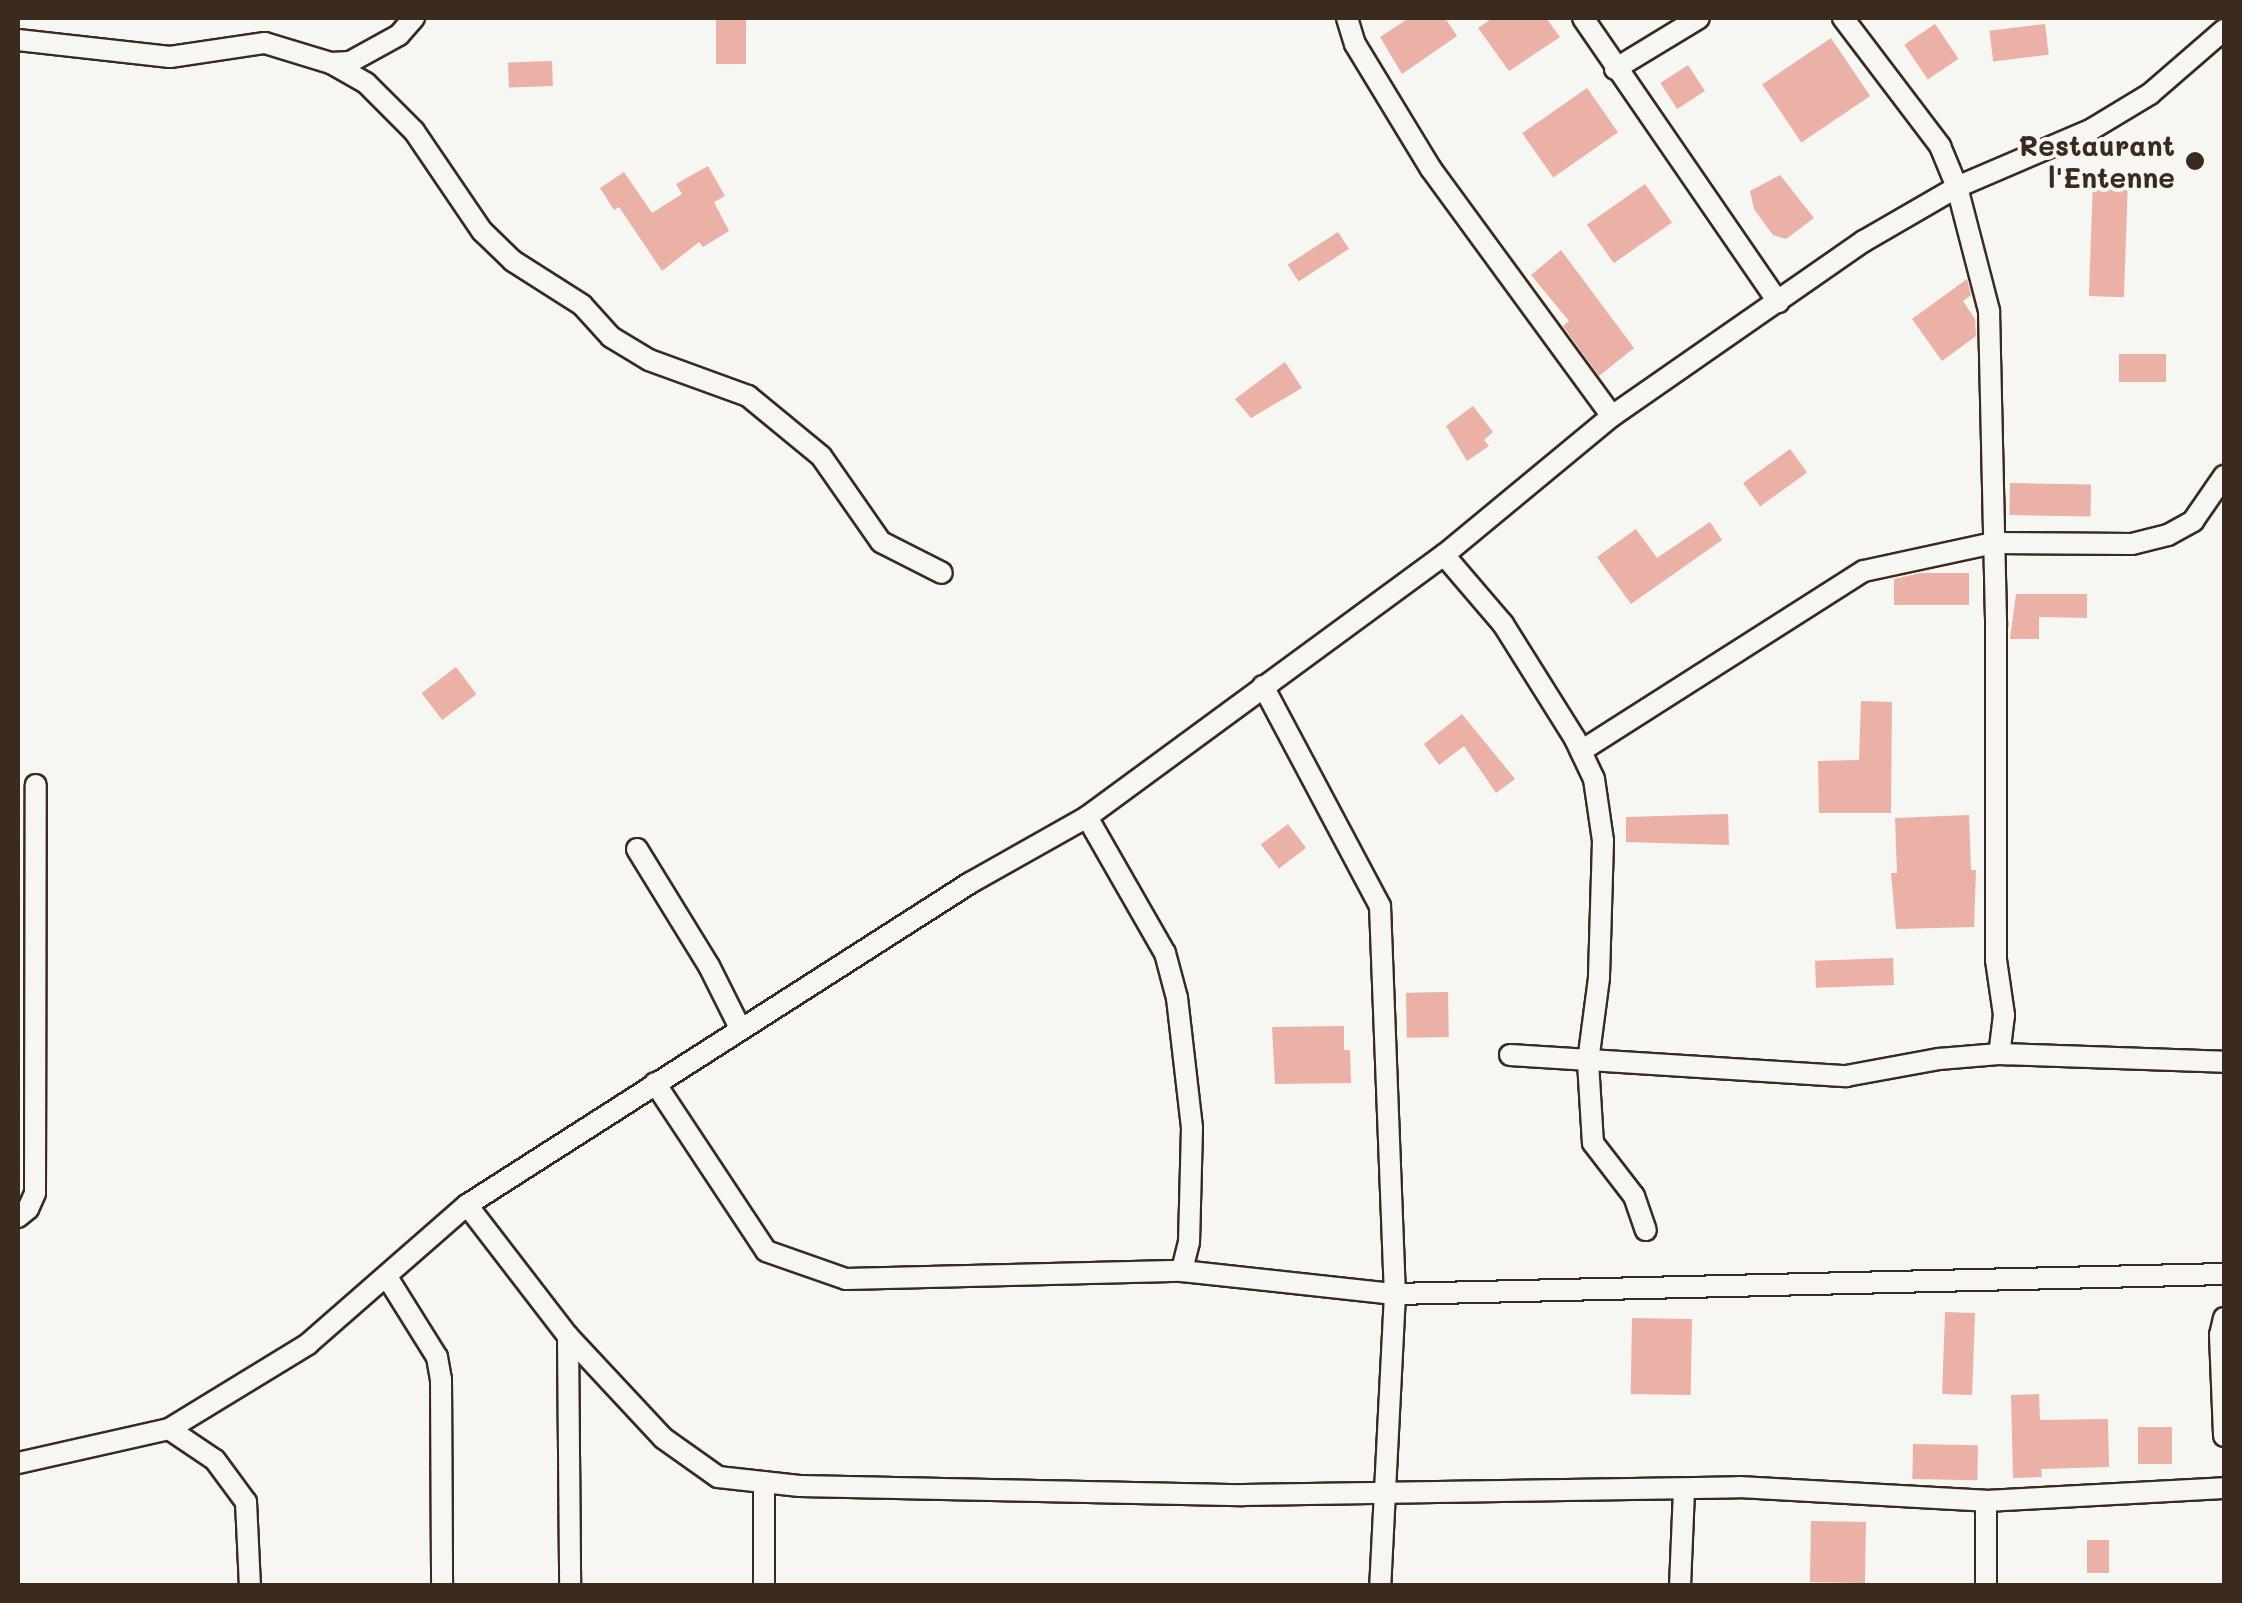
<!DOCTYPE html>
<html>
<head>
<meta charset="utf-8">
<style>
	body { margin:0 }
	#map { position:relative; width:2242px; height:1603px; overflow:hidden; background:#f6f6f2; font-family:Mali,sans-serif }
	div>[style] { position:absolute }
	.building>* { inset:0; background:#ebb0a6; transform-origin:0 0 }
	.roads { filter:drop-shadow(2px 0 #3b2a1e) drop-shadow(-2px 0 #3b2a1e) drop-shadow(0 2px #3b2a1e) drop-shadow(0 -2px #3b2a1e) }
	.minor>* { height:20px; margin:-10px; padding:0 10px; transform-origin:10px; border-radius:10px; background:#f6f6f2 }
	.dots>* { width:28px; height:28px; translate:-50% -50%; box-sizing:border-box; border:5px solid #f6f6f2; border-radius:50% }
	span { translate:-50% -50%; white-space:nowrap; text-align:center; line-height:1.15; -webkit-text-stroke:8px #f6f6f2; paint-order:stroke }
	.poi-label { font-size:28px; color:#3b2a1e; font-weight:700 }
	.right { translate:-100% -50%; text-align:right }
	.frame { position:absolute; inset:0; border:20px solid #3b2a1e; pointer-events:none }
</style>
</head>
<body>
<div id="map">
	<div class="building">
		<div style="left:716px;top:18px;width:30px;height:46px"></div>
		<div style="clip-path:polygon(1409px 18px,1445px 18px,1457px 36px,1402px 74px,1380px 37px)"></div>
		<div style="clip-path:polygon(1493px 18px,1546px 18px,1560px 37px,1509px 71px,1478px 28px)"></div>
		<div style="left:1935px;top:24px;width:42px;height:37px;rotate:56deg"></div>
		<div style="left:2045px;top:24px;width:31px;height:56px;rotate:83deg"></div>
		<div style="left:1831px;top:38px;width:70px;height:83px;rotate:56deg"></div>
		<div style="left:552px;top:61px;width:25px;height:44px;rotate:88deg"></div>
		<div style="left:1688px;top:65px;width:31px;height:33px;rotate:57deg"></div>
		<div style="left:1587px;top:88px;width:54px;height:79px;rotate:55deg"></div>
		<div style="clip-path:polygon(708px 166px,725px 196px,714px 202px,729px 231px,703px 247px,699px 242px,662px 271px,619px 207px,614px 210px,600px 188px,624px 172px,652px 213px,682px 194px,676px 184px)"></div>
		<div style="clip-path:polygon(1780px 175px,1814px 218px,1786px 239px,1773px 235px,1754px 209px,1750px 191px)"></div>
		<div style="left:2093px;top:179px;width:35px;height:117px;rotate:2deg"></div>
		<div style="left:1645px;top:184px;width:47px;height:71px;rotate:55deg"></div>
		<div style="left:1338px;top:232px;width:20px;height:60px;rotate:57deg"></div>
		<div style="clip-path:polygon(1561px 250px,1634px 348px,1599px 376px,1563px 326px,1569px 321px,1531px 275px)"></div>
		<div style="clip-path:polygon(1967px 279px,1971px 295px,1963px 301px,1975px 319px,1976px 336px,1942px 361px,1912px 319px)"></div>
		<div style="left:2119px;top:354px;width:47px;height:28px"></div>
		<div style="clip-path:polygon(1285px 362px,1302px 388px,1251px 418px,1235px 399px)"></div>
		<div style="clip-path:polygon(1473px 406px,1493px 432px,1484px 440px,1489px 446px,1467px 461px,1446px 426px)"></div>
		<div style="left:1790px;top:449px;width:29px;height:58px;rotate:54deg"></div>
		<div style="left:2010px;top:483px;width:81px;height:32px;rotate:1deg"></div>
		<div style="clip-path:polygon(1710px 522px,1722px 540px,1631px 604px,1597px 557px,1636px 529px,1657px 558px)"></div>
		<div style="clip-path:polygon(1921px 573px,1969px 573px,1969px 605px,1894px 605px,1894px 579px)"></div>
		<div style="clip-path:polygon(2016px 594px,2087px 594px,2087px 618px,2039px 617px,2039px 639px,2010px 639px)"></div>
		<div style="left:456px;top:667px;width:34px;height:43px;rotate:53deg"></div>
		<div style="clip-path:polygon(1861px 701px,1892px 702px,1891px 813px,1819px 813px,1818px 761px,1859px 760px)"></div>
		<div style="clip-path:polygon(1462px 714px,1515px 779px,1496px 793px,1464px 746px,1439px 765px,1424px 744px)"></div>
		<div style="clip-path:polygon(1728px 814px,1729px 845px,1626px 842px,1626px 817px)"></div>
		<div style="clip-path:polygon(1969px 815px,1971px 870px,1976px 870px,1974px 927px,1896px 929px,1891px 873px,1897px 873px,1895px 818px)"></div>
		<div style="left:1288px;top:824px;width:30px;height:34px;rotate:53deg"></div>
		<div style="left:1893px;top:958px;width:27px;height:78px;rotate:88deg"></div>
		<div style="left:1448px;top:992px;width:45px;height:42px;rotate:89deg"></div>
		<div style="clip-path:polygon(1344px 1026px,1344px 1050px,1350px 1050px,1351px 1083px,1275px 1084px,1272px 1027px)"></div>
		<div style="left:1945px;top:1312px;width:30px;height:82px;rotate:2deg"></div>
		<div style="left:1632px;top:1318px;width:60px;height:76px;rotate:1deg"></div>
		<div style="clip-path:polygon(2039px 1394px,2040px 1420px,2108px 1419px,2109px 1467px,2041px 1469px,2042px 1477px,2013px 1478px,2011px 1395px)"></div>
		<div style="left:2138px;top:1427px;width:34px;height:37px"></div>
		<div style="left:1913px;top:1444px;width:65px;height:35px;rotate:1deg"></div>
		<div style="left:1811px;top:1521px;width:55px;height:61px;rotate:1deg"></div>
		<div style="left:2087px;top:1540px;width:22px;height:33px"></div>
	</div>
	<div class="roads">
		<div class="minor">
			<div style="left:1347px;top:18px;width:27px;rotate:73deg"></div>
			<div style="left:1355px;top:44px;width:146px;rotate:58.7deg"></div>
			<div style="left:1431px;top:169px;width:306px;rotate:53.8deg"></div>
			<div style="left:1583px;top:18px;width:345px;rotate:55.5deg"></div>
			<div style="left:1843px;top:18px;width:161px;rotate:52.8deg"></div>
			<div style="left:1940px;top:146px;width:44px;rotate:67.5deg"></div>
			<div style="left:1957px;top:187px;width:128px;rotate:75.5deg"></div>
			<div style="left:1989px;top:311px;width:315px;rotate:88.7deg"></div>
			<div style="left:1996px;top:626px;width:334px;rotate:90deg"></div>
			<div style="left:1996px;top:960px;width:56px;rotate:81.7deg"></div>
			<div style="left:2004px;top:1015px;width:39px;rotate:97deg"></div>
			<div style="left:18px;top:40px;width:153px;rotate:6.4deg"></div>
			<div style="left:170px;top:57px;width:96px;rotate:-8.4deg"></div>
			<div style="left:265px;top:43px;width:69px;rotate:16.9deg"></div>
			<div style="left:331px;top:63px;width:19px;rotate:-3deg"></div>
			<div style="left:350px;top:62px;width:56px;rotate:-28.9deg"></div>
			<div style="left:399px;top:35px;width:23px;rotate:-49deg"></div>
			<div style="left:331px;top:63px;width:40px;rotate:29.7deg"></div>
			<div style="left:366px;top:83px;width:68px;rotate:45deg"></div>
			<div style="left:414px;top:131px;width:121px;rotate:55.8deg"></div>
			<div style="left:482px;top:231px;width:43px;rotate:44.1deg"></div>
			<div style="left:513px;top:261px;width:82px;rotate:32.5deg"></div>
			<div style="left:582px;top:305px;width:43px;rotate:47.8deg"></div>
			<div style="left:611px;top:337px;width:44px;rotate:31.2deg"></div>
			<div style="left:649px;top:360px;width:105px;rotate:20deg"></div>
			<div style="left:748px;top:396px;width:94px;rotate:39.4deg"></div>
			<div style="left:821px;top:456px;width:105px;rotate:55.1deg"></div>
			<div style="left:881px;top:542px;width:68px;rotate:26.9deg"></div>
			<div style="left:1615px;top:69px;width:98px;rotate:-31.3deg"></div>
			<div style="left:1444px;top:555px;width:91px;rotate:49.5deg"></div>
			<div style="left:1503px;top:624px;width:136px;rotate:57.9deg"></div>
			<div style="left:1575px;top:739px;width:44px;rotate:64.6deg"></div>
			<div style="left:1594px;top:779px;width:63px;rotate:81.7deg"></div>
			<div style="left:1603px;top:841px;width:137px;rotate:91.7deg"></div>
			<div style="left:1599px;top:978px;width:85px;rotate:97.5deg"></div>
			<div style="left:1588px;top:1062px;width:81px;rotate:86.5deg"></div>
			<div style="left:1593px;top:1143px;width:67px;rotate:52.3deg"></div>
			<div style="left:1634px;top:1196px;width:36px;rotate:71deg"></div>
			<div style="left:1263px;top:686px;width:249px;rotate:62deg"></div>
			<div style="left:1380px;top:906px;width:388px;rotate:87.8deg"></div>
			<div style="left:1395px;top:1294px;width:292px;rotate:92.9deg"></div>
			<div style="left:1581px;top:751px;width:335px;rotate:-32.5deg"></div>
			<div style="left:1864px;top:571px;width:133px;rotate:-12.2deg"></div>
			<div style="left:1994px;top:543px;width:138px;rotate:0.4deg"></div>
			<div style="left:2132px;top:544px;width:37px;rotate:-14deg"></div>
			<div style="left:2168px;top:535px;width:29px;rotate:-29deg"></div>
			<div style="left:2193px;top:521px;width:55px;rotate:-55.4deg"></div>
			<div style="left:1087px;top:817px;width:157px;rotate:60.2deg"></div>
			<div style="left:1165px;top:953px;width:47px;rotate:75.1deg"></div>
			<div style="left:1177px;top:998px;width:131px;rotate:83.4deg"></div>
			<div style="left:1192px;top:1128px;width:114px;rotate:91.5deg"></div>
			<div style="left:1189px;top:1242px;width:30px;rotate:104deg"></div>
			<div style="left:637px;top:849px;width:137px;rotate:58.4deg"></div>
			<div style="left:709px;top:966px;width:69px;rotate:63.4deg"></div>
			<div style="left:1510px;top:1055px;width:337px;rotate:3.6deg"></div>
			<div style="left:1846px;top:1076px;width:95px;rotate:-10.4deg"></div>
			<div style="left:1939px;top:1059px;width:60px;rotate:-4.8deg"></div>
			<div style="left:1999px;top:1054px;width:225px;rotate:2deg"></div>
			<div style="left:655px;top:1083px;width:201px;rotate:56.5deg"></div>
			<div style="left:766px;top:1251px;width:85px;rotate:19.3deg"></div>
			<div style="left:846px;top:1279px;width:336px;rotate:-1.4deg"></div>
			<div style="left:1182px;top:1271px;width:214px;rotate:6.2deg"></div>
			<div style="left:1395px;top:1294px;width:829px;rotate:-1.38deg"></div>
			<div style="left:467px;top:1205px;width:165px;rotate:52.4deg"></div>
			<div style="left:568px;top:1336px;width:139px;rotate:47deg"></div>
			<div style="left:663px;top:1438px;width:67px;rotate:35.3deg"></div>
			<div style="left:718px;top:1477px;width:82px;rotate:6.3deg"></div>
			<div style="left:800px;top:1486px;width:443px;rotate:1.2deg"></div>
			<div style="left:1243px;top:1495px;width:496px;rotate:-0.9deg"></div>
			<div style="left:1739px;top:1487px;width:247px;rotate:3.2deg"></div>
			<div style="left:1986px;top:1501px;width:238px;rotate:-3.1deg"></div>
			<div style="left:18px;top:1217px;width:13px;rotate:-39deg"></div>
			<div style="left:28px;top:1209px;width:17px;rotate:-66deg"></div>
			<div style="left:35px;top:1193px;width:408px;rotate:-89.9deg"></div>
			<div style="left:387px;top:1277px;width:94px;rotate:58deg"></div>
			<div style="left:437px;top:1357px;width:22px;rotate:80deg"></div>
			<div style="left:441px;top:1379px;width:207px;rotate:89.7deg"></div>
			<div style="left:2224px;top:1318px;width:17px;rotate:103deg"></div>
			<div style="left:2220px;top:1335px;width:101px;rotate:87.7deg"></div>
			<div style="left:568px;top:1336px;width:250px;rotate:89.5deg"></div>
			<div style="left:169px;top:1429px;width:55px;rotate:34deg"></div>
			<div style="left:215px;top:1460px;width:52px;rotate:53.6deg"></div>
			<div style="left:246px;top:1502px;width:84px;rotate:87.3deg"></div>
			<div style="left:18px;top:1463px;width:155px;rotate:-12.7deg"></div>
			<div style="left:169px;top:1429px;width:163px;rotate:-31.4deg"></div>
			<div style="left:308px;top:1344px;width:211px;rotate:-41.2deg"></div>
			<div style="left:467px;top:1205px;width:597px;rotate:-32.63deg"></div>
			<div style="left:970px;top:883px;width:134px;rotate:-29.4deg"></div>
			<div style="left:1087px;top:817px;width:443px;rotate:-36.3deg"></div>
			<div style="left:1444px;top:555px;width:218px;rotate:-39.6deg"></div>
			<div style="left:1612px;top:416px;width:307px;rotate:-34.8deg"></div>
			<div style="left:1864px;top:241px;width:108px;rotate:-30.1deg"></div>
			<div style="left:1957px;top:187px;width:147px;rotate:-23.2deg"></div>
			<div style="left:2092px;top:129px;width:68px;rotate:-31.1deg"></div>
			<div style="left:2150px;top:94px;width:98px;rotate:-40.9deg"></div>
			<div style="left:1986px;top:1501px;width:85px;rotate:90deg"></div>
			<div style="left:764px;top:1586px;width:104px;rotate:-90deg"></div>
			<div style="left:1680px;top:1586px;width:95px;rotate:-87.6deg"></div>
		</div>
	</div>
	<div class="dots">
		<div style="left:2195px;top:161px;background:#3b2a1e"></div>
	</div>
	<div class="poi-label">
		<span class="right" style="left:2175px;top:161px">Restaurant<br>l'Entenne</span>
	</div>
	<div class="frame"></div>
</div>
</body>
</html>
